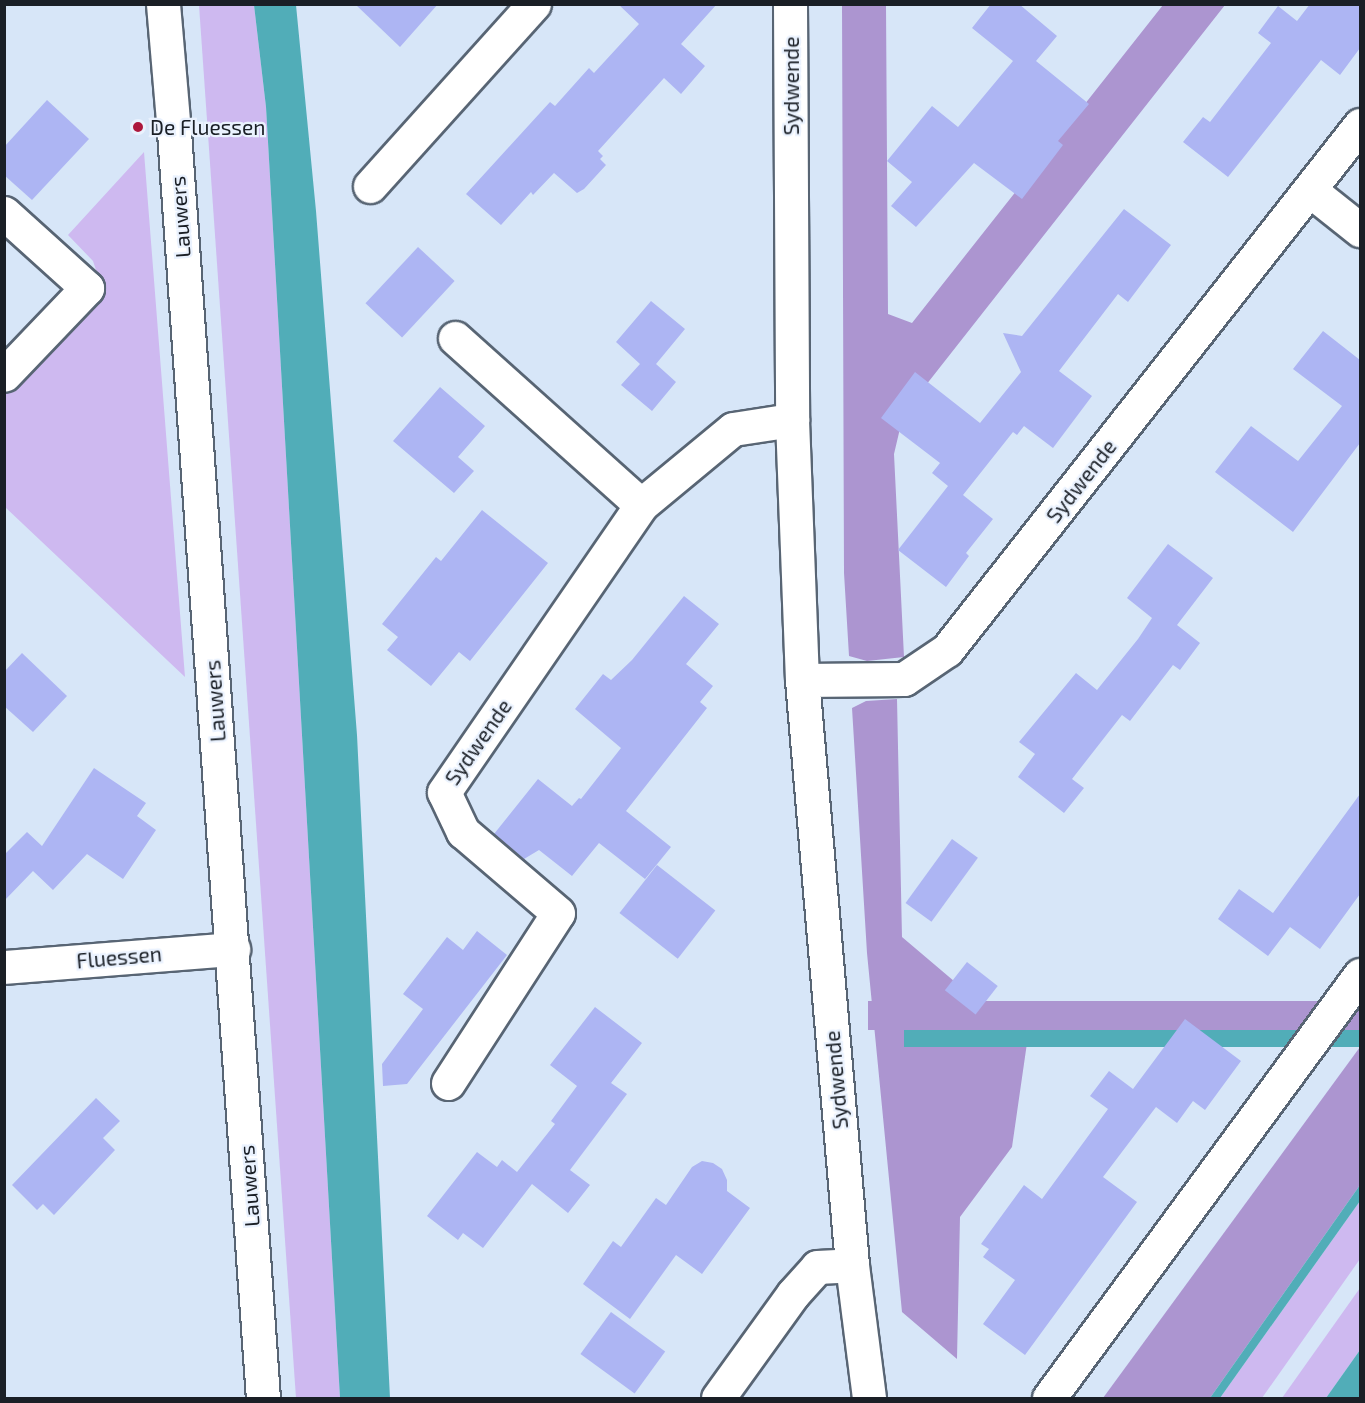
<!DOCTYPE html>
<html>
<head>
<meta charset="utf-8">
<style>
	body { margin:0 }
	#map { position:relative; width:1365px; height:1403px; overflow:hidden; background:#d7e6f8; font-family:"Exo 2",sans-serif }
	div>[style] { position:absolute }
	.green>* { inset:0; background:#ceb9f0 }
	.forest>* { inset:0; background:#ac95d0; transform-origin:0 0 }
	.water>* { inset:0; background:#51adb8; transform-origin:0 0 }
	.building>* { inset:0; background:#adb5f3; transform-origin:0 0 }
	.roads { filter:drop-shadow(2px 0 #586574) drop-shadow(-2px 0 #586574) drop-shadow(0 2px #586574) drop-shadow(0 -2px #586574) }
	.street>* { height:33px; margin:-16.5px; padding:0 16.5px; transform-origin:16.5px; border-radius:16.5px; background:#fff }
	.secondary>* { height:33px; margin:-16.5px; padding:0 16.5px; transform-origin:16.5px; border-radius:16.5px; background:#fff }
	.dots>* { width:16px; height:16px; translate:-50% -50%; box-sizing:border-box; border:3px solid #eaf2fe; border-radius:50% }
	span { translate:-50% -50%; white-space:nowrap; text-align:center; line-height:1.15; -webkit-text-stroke:4.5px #eaf2fe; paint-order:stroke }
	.street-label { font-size:21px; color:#1a1f26 }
	.poi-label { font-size:21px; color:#1a1f26 }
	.left { translate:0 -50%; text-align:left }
	.frame { position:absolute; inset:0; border:6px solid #1a1f26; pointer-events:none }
</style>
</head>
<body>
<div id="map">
	<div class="green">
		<div style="clip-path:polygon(199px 5px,254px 5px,266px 107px,340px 1398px,296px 1398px)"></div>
		<div style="clip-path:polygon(144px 152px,185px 677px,5px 507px,4px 390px,99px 279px,93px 261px,68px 235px)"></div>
		<div style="clip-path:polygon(1360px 1201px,1360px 1259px,1262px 1398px,1220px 1398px)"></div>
		<div style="clip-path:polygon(1360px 1288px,1360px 1350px,1326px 1398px,1282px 1398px)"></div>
	</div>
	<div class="forest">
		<div style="clip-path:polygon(842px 5px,886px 5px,888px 314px,912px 323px,1163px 5px,1225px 5px,915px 399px,902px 420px,894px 454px,904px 657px,867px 661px,849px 656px,844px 573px)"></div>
		<div style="clip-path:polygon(897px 699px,902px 937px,1027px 1043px,1012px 1147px,960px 1217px,957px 1359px,902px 1312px,867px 953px,852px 708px,866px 701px)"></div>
		<div style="left:1360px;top:1001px;width:29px;height:492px;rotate:90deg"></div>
		<div style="clip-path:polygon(1360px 1047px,1360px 1185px,1210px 1398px,1103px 1398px)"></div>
	</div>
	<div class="water">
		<div style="clip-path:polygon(254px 5px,296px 5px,316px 211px,357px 735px,390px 1398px,340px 1398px,266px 107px)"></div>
		<div style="left:1360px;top:1030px;width:17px;height:456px;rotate:90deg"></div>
		<div style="clip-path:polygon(1360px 1185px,1360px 1201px,1220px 1398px,1210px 1398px)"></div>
		<div style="clip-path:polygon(1360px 1350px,1360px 1398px,1326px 1398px)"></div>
	</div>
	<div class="building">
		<div style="clip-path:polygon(355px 4px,438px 4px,400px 47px)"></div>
		<div style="clip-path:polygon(618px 4px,717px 4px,681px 44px,705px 66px,681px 94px,664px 78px,598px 151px,603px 156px,600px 159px,606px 165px,584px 189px,577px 193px,554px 173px,533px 195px,531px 192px,501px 225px,466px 194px,550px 102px,555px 106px,589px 68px,594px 73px,639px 24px)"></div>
		<div style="clip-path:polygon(991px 4px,1019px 4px,1057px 36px,1036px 61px,1089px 104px,1058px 141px,1063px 145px,1022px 199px,974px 163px,916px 227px,891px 206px,912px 182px,887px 161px,932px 106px,958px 127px,1013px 61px,972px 28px)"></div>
		<div style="clip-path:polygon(1310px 4px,1360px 4px,1360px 48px,1340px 75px,1321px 60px,1228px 177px,1183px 142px,1203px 117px,1210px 122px,1271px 43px,1258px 33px,1278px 6px,1297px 21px)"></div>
		<div style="clip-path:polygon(47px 100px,89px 139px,32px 200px,4px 175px,4px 147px)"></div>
		<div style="clip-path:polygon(1124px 209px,1171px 245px,1128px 302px,1118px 294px,1059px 371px,1092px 396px,1053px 448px,1024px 426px,1017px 435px,1013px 432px,963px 495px,993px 519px,966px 553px,969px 556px,946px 587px,898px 550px,948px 486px,932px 473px,940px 463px,881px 418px,915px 372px,980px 423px,1021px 372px,1003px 333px,1022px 336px)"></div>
		<div style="left:418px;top:247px;width:50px;height:77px;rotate:43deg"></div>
		<div style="clip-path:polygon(651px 301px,685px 329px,656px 364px,676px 382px,652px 411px,621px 385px,640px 364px,616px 342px)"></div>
		<div style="clip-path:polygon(1323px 331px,1360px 360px,1360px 443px,1293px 532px,1215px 472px,1251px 426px,1298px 461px,1342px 406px,1293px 369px)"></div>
		<div style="clip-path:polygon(440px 387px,485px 426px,458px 457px,474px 471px,454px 493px,393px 441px)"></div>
		<div style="clip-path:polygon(482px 510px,548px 563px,470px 661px,459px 652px,431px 686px,387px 650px,398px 637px,382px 624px,436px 557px,441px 561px)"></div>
		<div style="clip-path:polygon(1168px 544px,1213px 578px,1177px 625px,1200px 643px,1180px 670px,1173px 665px,1130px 721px,1122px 715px,1072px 779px,1084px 788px,1064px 813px,1018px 777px,1035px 754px,1019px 742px,1076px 673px,1097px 690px,1138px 639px,1152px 618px,1127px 598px)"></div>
		<div style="clip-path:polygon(684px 596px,719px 624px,686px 664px,713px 686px,700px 702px,707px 708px,626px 811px,671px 847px,645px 879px,599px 843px,572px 876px,539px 850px,524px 859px,494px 834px,538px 779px,572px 806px,579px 798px,581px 799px,621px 748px,575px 709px,603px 674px,611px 680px,632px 660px)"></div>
		<div style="clip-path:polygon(22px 653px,67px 696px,33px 732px,4px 706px,4px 672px)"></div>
		<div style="clip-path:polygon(94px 768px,146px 803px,137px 816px,156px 830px,123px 879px,87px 854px,53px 890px,33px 871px,4px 901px,4px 855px,27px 832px,42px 846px)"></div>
		<div style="clip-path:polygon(1360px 794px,1360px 894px,1320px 949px,1290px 927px,1268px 956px,1218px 919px,1239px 889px,1273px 913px)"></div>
		<div style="left:952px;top:839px;width:32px;height:79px;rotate:36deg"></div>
		<div style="left:657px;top:865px;width:74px;height:61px;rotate:38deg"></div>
		<div style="clip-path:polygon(477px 931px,507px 955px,407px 1084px,383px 1086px,382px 1064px,423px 1009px,403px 994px,447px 937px,463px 950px)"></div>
		<div style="left:967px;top:962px;width:39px;height:36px;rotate:38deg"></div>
		<div style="clip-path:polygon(595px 1007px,642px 1043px,611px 1083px,627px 1094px,570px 1170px,590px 1185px,568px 1213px,532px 1184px,483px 1248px,463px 1233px,458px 1240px,427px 1216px,477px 1152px,497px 1167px,502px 1160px,517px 1172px,555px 1124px,551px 1121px,577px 1086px,550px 1065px)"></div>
		<div style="clip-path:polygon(1185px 1019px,1241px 1061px,1205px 1110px,1193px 1101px,1177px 1123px,1156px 1107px,1103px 1177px,1137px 1202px,1025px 1355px,983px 1324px,1015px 1280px,983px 1257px,989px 1249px,981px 1244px,1024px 1185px,1042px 1199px,1108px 1109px,1090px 1096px,1109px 1071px,1133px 1089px)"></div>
		<div style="clip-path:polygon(96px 1098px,120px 1121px,103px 1138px,115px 1150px,54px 1215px,43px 1204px,37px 1210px,12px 1185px)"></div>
		<div style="clip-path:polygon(702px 1161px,713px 1163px,722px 1169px,727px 1180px,727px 1191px,750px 1208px,702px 1274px,676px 1255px,630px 1319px,583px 1284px,613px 1241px,621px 1247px,656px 1198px,666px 1205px,692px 1167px)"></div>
		<div style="left:611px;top:1312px;width:67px;height:52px;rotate:36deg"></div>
	</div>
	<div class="roads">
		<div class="street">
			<div style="left:790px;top:4px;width:416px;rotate:89.7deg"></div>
			<div style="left:792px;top:420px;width:260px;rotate:87.8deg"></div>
			<div style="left:802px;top:680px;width:587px;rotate:85.11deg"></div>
			<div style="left:852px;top:1265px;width:134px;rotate:82.7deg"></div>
			<div style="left:370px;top:186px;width:245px;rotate:-48deg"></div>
			<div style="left:1311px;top:191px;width:63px;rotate:38.5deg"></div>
			<div style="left:4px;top:213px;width:112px;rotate:42.1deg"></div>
			<div style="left:87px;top:288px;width:120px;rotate:133.7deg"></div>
			<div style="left:455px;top:338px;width:250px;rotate:41.9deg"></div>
			<div style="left:802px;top:680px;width:102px;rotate:-0.6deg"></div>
			<div style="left:904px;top:679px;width:52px;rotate:-34deg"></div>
			<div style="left:947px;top:650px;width:668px;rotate:-51.81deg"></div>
			<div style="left:4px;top:967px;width:230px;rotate:-4.5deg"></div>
			<div style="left:448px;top:1083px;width:202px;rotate:-57.1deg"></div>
			<div style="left:558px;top:913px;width:125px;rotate:-139.5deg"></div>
			<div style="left:463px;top:832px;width:44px;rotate:-115.4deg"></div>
			<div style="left:444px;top:792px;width:348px;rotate:-55.5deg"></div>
			<div style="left:641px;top:505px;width:119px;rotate:-39.6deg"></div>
			<div style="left:733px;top:429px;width:60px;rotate:-8.7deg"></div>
			<div style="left:718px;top:1398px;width:128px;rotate:-54.2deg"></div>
			<div style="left:793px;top:1294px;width:36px;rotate:-48deg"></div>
			<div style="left:817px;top:1267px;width:35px;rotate:-3deg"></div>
			<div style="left:1049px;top:1398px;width:525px;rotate:-53.68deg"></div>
		</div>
		<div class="secondary">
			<div style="left:163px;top:4px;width:128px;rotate:85.1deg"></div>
			<div style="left:174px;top:132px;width:1269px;rotate:85.98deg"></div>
		</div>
	</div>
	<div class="dots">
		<div style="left:138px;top:127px;background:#ad183d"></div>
	</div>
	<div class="street-label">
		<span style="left:791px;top:86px;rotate:-90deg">Sydwende</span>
		<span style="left:180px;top:217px;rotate:-94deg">Lauwers</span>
		<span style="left:1081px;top:481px;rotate:-52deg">Sydwende</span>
		<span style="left:215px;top:701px;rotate:-94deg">Lauwers</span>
		<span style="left:478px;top:742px;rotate:-55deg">Sydwende</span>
		<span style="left:119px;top:957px;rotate:-5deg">Fluessen</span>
		<span style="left:836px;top:1080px;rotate:-95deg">Sydwende</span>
		<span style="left:249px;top:1186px;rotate:-94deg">Lauwers</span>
	</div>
	<div class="poi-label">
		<span class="left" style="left:150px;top:127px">De Fluessen</span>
	</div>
	<div class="frame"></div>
</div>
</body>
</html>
